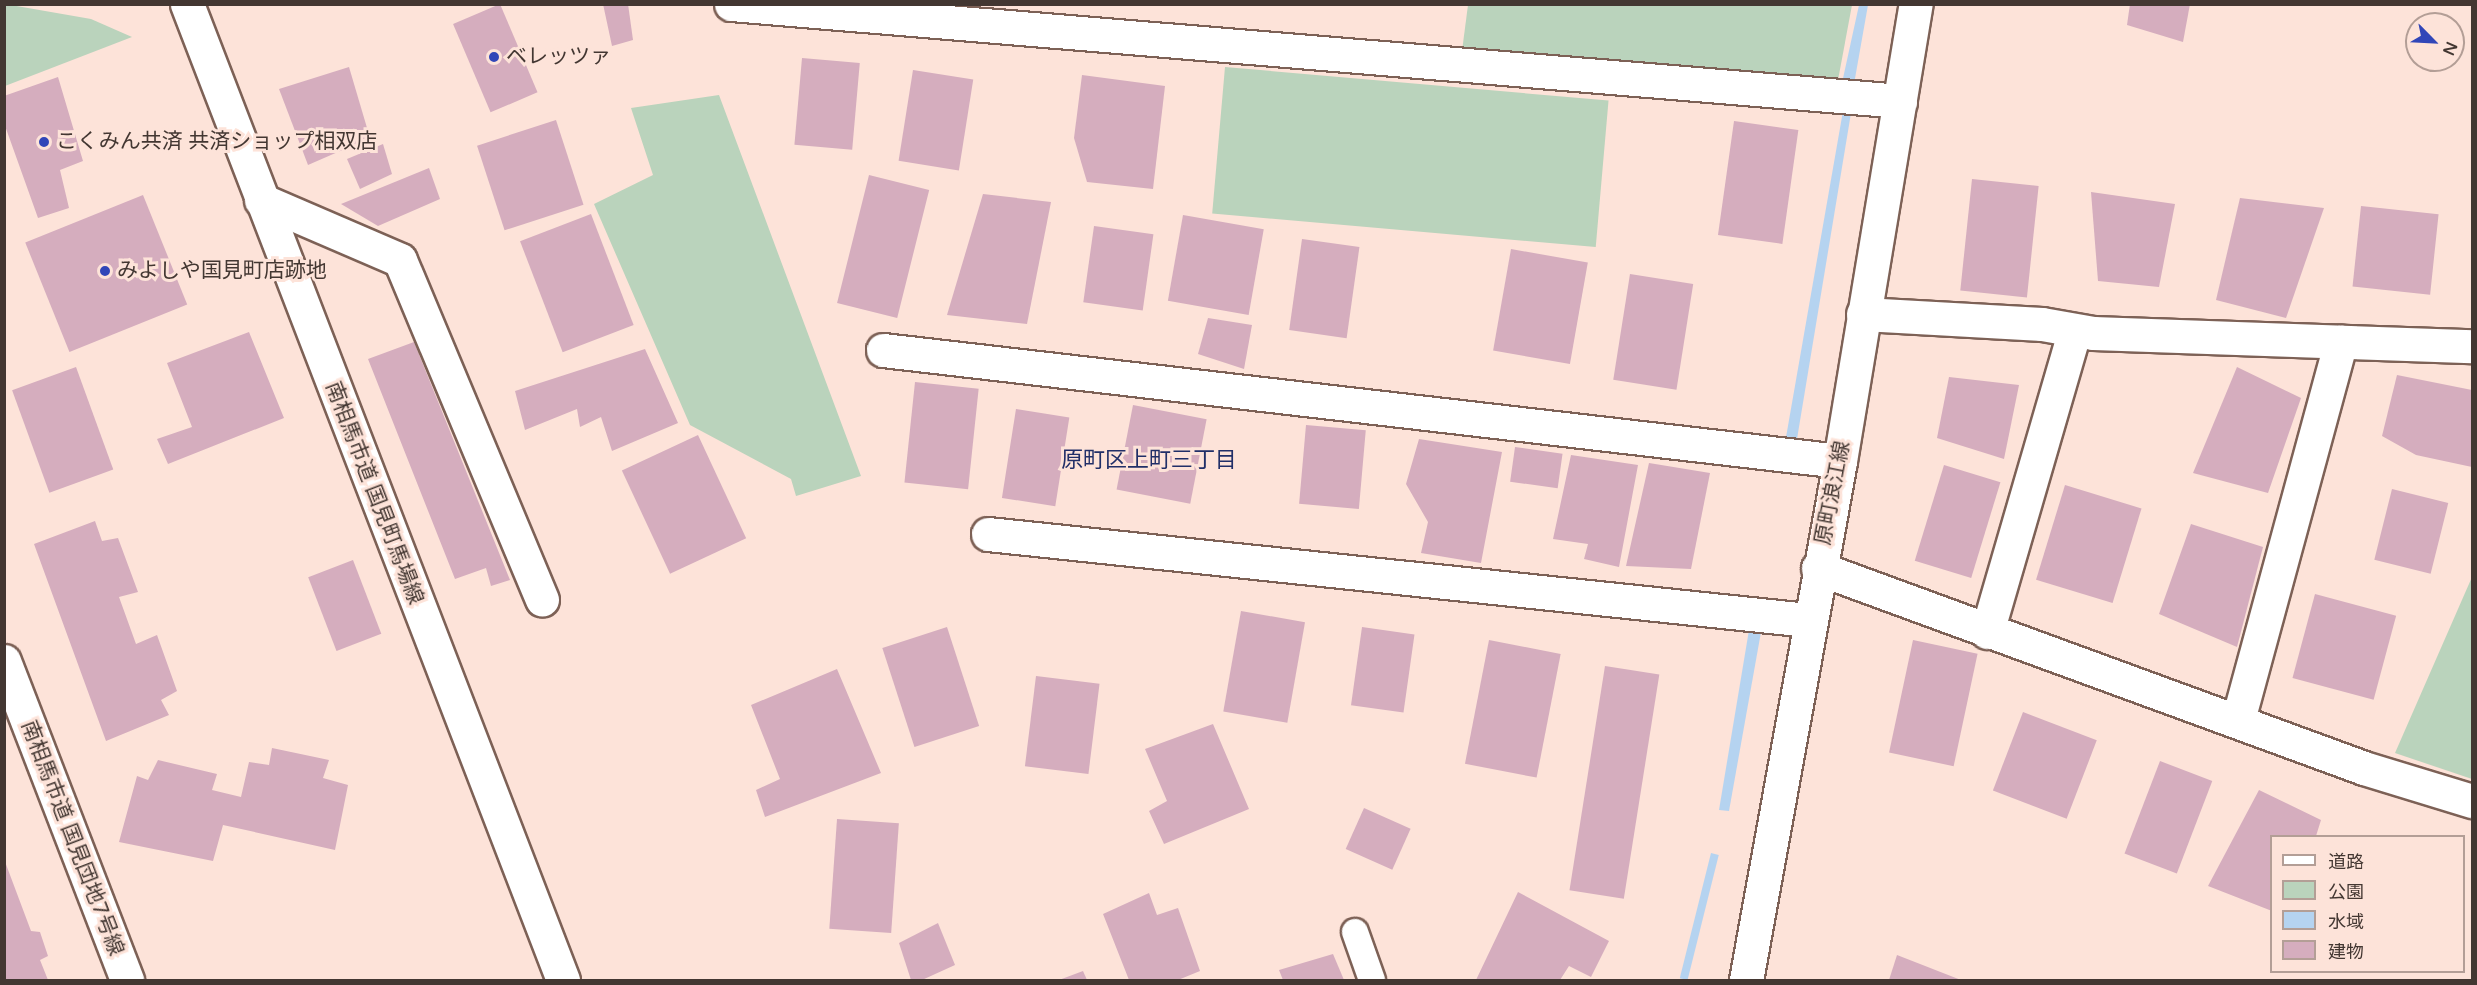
<!DOCTYPE html>
<html>
<head>
<meta charset="utf-8">
<style>
	body { margin:0 }
	#map { position:relative; width:2477px; height:985px; overflow:hidden; background:#fde3d9; font-family:"Varela Round","Noto Sans JP",sans-serif }
	div>[style] { position:absolute }
	.green>* { inset:0; background:#bad3bc; transform-origin:0 0 }
	.water>* { inset:0; background:#b5d3f0; transform-origin:0 0 }
	.building>* { inset:0; background:#d5adbe; transform-origin:0 0 }
	.roads { filter:drop-shadow(2px 0 #7d6156) drop-shadow(-2px 0 #7d6156) drop-shadow(0 2px #7d6156) drop-shadow(0 -2px #7d6156) }
	.service>* { height:26px; margin:-13px; padding:0 13px; transform-origin:13px; border-radius:13px; background:#fff }
	.minor>* { height:33px; margin:-16.5px; padding:0 16.5px; transform-origin:16.5px; border-radius:16.5px; background:#fff }
	.tertiary>* { height:33px; margin:-16.5px; padding:0 16.5px; transform-origin:16.5px; border-radius:16.5px; background:#fff }
	.primary>* { height:33px; margin:-16.5px; padding:0 16.5px; transform-origin:16.5px; border-radius:16.5px; background:#fff }
	.dots>* { width:16px; height:16px; translate:-50% -50%; box-sizing:border-box; border:3px solid #fde3d9; border-radius:50% }
	span { translate:-50% -50%; white-space:nowrap; text-align:center; line-height:1.15; -webkit-text-stroke:6px #fde3d9; paint-order:stroke }
	.poi-label { font-size:21px; color:#433732 }
	.left { translate:0 -50%; text-align:left }
	.street-label { font-size:21px; color:#433732 }
	.neighbourhood-label { font-size:22px; color:#212f68 }
	.frame { position:absolute; inset:0; border:6px solid #433732; pointer-events:none }
	.legend { position:absolute; left:2270px; top:835px; width:195px; height:138px; box-sizing:border-box; background:#fde3d9; border:2px solid #b39e96; margin:0; padding:8px 10px; list-style:none; font-size:18px; color:#433732 }
	.legend li { display:flex; align-items:center; gap:12px; height:30px }
	.legend b { width:30px; border:2px solid #b39e96 }
	.north { position:absolute; left:2405px; top:12px; width:60px; height:60px; box-sizing:border-box; background:#fde3d9; border:2px solid #b39e96; border-radius:50%; rotate:114deg; font-size:16px; font-weight:700; line-height:24px; text-align:center; color:#433732 }
	.north::after { content:''; display:block; margin:auto; width:21px; height:27px; background:#3146b8; clip-path:polygon(50% 0,100% 100%,50% 72%,0 100%) }
</style>
</head>
<body>
<div id="map">
	<div class="green">
		<div style="clip-path:polygon(5px 4px,91px 19px,132px 37px,5px 86px)"></div>
		<div style="clip-path:polygon(1468px 5px,1852px 5px,1838px 80px,1462px 51px)"></div>
		<div style="left:1225px;top:67px;width:385px;height:147px;rotate:5deg"></div>
		<div style="clip-path:polygon(719px 95px,861px 476px,796px 496px,791px 479px,690px 425px,594px 204px,653px 175px,631px 108px)"></div>
		<div style="clip-path:polygon(2472px 577px,2472px 779px,2395px 753px)"></div>
	</div>
	<div class="water">
		<div style="clip-path:polygon(1859px 5px,1868px 5px,1854px 84px,1842px 83px)"></div>
		<div style="clip-path:polygon(1843px 111px,1851px 113px,1796px 445px,1785px 443px)"></div>
		<div style="clip-path:polygon(1749px 630px,1761px 632px,1729px 811px,1719px 810px)"></div>
		<div style="left:1711px;top:853px;width:8px;height:129px;rotate:14deg"></div>
	</div>
	<div class="building">
		<div style="left:500px;top:4px;width:96px;height:51px;rotate:67deg"></div>
		<div style="clip-path:polygon(603px 4px,628px 4px,633px 40px,612px 46px)"></div>
		<div style="clip-path:polygon(2130px 4px,2190px 4px,2183px 42px,2127px 25px)"></div>
		<div style="left:802px;top:58px;width:58px;height:87px;rotate:5deg"></div>
		<div style="clip-path:polygon(349px 67px,370px 138px,308px 165px,279px 89px)"></div>
		<div style="left:913px;top:70px;width:61px;height:92px;rotate:9deg"></div>
		<div style="clip-path:polygon(1082px 75px,1165px 86px,1153px 189px,1087px 182px,1074px 138px)"></div>
		<div style="clip-path:polygon(58px 77px,83px 161px,60px 170px,69px 208px,38px 218px,4px 123px,4px 96px)"></div>
		<div style="left:556px;top:120px;width:89px;height:83px;rotate:72deg"></div>
		<div style="left:1734px;top:121px;width:65px;height:115px;rotate:8deg"></div>
		<div style="clip-path:polygon(383px 144px,392px 174px,360px 189px,347px 159px)"></div>
		<div style="clip-path:polygon(429px 168px,440px 199px,378px 226px,341px 204px)"></div>
		<div style="left:869px;top:175px;width:62px;height:132px;rotate:14deg"></div>
		<div style="left:1972px;top:179px;width:67px;height:112px;rotate:6deg"></div>
		<div style="clip-path:polygon(2091px 192px,2175px 204px,2159px 287px,2098px 281px)"></div>
		<div style="clip-path:polygon(983px 194px,1051px 202px,1027px 324px,947px 315px)"></div>
		<div style="left:143px;top:195px;width:118px;height:127px;rotate:68deg"></div>
		<div style="clip-path:polygon(2240px 198px,2324px 208px,2286px 318px,2216px 300px)"></div>
		<div style="left:2361px;top:206px;width:78px;height:81px;rotate:6deg"></div>
		<div style="left:591px;top:214px;width:119px;height:76px;rotate:69deg"></div>
		<div style="left:1183px;top:215px;width:82px;height:87px;rotate:10deg"></div>
		<div style="left:1094px;top:226px;width:60px;height:77px;rotate:8deg"></div>
		<div style="left:1302px;top:239px;width:58px;height:92px;rotate:8deg"></div>
		<div style="left:1511px;top:249px;width:78px;height:103px;rotate:10deg"></div>
		<div style="left:1630px;top:274px;width:64px;height:107px;rotate:9deg"></div>
		<div style="clip-path:polygon(1208px 318px,1252px 325px,1244px 369px,1198px 354px)"></div>
		<div style="clip-path:polygon(249px 332px,284px 418px,168px 464px,157px 439px,192px 427px,167px 363px)"></div>
		<div style="clip-path:polygon(414px 342px,510px 580px,491px 586px,486px 568px,455px 579px,368px 359px)"></div>
		<div style="clip-path:polygon(645px 349px,678px 423px,612px 451px,601px 417px,580px 427px,577px 409px,525px 430px,515px 391px)"></div>
		<div style="left:76px;top:367px;width:109px;height:68px;rotate:70deg"></div>
		<div style="clip-path:polygon(2237px 367px,2301px 398px,2268px 493px,2193px 473px)"></div>
		<div style="clip-path:polygon(2397px 375px,2472px 390px,2472px 467px,2416px 455px,2382px 436px)"></div>
		<div style="clip-path:polygon(1949px 377px,2019px 385px,2004px 459px,1937px 438px)"></div>
		<div style="left:915px;top:382px;width:64px;height:101px;rotate:6deg"></div>
		<div style="left:1133px;top:405px;width:75px;height:86px;rotate:11deg"></div>
		<div style="left:1016px;top:409px;width:54px;height:90px;rotate:9deg"></div>
		<div style="left:1306px;top:425px;width:60px;height:79px;rotate:5deg"></div>
		<div style="left:698px;top:435px;width:114px;height:84px;rotate:65deg"></div>
		<div style="clip-path:polygon(1419px 439px,1502px 452px,1481px 563px,1421px 553px,1428px 522px,1406px 484px)"></div>
		<div style="left:1515px;top:447px;width:48px;height:35px;rotate:8deg"></div>
		<div style="clip-path:polygon(1571px 455px,1638px 465px,1619px 567px,1584px 559px,1588px 544px,1553px 539px)"></div>
		<div style="clip-path:polygon(1649px 463px,1710px 473px,1691px 569px,1626px 566px)"></div>
		<div style="left:1944px;top:465px;width:59px;height:100px;rotate:17deg"></div>
		<div style="left:2065px;top:485px;width:80px;height:99px;rotate:17deg"></div>
		<div style="left:2392px;top:489px;width:58px;height:73px;rotate:14deg"></div>
		<div style="clip-path:polygon(95px 521px,102px 541px,118px 538px,138px 592px,119px 597px,136px 644px,157px 635px,177px 691px,161px 700px,169px 715px,106px 741px,34px 544px)"></div>
		<div style="clip-path:polygon(2191px 524px,2263px 547px,2237px 647px,2159px 614px)"></div>
		<div style="left:353px;top:560px;width:79px;height:48px;rotate:69deg"></div>
		<div style="left:2315px;top:594px;width:84px;height:87px;rotate:15deg"></div>
		<div style="left:1241px;top:611px;width:65px;height:102px;rotate:10deg"></div>
		<div style="left:947px;top:627px;width:104px;height:68px;rotate:72deg"></div>
		<div style="left:1362px;top:627px;width:53px;height:79px;rotate:8deg"></div>
		<div style="left:1489px;top:640px;width:73px;height:126px;rotate:11deg"></div>
		<div style="left:1913px;top:640px;width:66px;height:115px;rotate:12deg"></div>
		<div style="left:1605px;top:666px;width:55px;height:227px;rotate:9deg"></div>
		<div style="clip-path:polygon(837px 669px,881px 773px,765px 817px,756px 790px,780px 779px,751px 705px)"></div>
		<div style="left:1036px;top:676px;width:64px;height:91px;rotate:7deg"></div>
		<div style="left:2023px;top:712px;width:79px;height:84px;rotate:21deg"></div>
		<div style="clip-path:polygon(1213px 724px,1249px 809px,1164px 844px,1149px 811px,1167px 801px,1145px 749px)"></div>
		<div style="clip-path:polygon(272px 748px,329px 760px,323px 778px,348px 785px,335px 850px,223px 825px,213px 861px,119px 842px,137px 776px,148px 780px,158px 760px,217px 774px,212px 790px,241px 797px,249px 762px,269px 765px)"></div>
		<div style="left:2160px;top:761px;width:56px;height:99px;rotate:21deg"></div>
		<div style="clip-path:polygon(2259px 790px,2321px 820px,2316px 836px,2272px 836px,2272px 911px,2208px 886px)"></div>
		<div style="left:1364px;top:808px;width:51px;height:45px;rotate:24deg"></div>
		<div style="left:837px;top:819px;width:62px;height:110px;rotate:4deg"></div>
		<div style="clip-path:polygon(4px 859px,31px 931px,40px 932px,48px 956px,40px 960px,48px 980px,4px 980px)"></div>
		<div style="clip-path:polygon(1518px 892px,1609px 941px,1591px 977px,1569px 966px,1560px 980px,1476px 980px)"></div>
		<div style="clip-path:polygon(1149px 893px,1157px 915px,1178px 908px,1200px 971px,1178px 980px,1129px 980px,1103px 914px)"></div>
		<div style="clip-path:polygon(938px 923px,955px 965px,922px 980px,911px 980px,899px 943px)"></div>
		<div style="clip-path:polygon(1333px 954px,1344px 980px,1283px 980px,1279px 970px)"></div>
		<div style="clip-path:polygon(1897px 955px,1961px 980px,1889px 980px)"></div>
		<div style="clip-path:polygon(1083px 971px,1087px 980px,1059px 980px)"></div>
	</div>
	<div class="roads">
		<div class="service">
			<div style="left:1355px;top:932px;width:51px;rotate:70.5deg"></div>
		</div>
		<div class="minor">
			<div style="left:731px;top:4px;width:1173px;rotate:4.74deg"></div>
			<div style="left:261px;top:200px;width:151px;rotate:23.3deg"></div>
			<div style="left:400px;top:260px;width:368px;rotate:67.3deg"></div>
			<div style="left:1863px;top:314px;width:179px;rotate:3.2deg"></div>
			<div style="left:2042px;top:324px;width:52px;rotate:10deg"></div>
			<div style="left:2093px;top:333px;width:379px;rotate:2deg"></div>
			<div style="left:883px;top:350px;width:963px;rotate:6.62deg"></div>
			<div style="left:988px;top:534px;width:824px;rotate:5.99deg"></div>
			<div style="left:1818px;top:568px;width:581px;rotate:20.12deg"></div>
			<div style="left:2364px;top:768px;width:113px;rotate:17deg"></div>
			<div style="left:1987px;top:632px;width:312px;rotate:-73.8deg"></div>
			<div style="left:4px;top:661px;width:342px;rotate:68.9deg"></div>
			<div style="left:2238px;top:720px;width:392px;rotate:-74.8deg"></div>
		</div>
		<div class="tertiary">
			<div style="left:187px;top:4px;width:1046px;rotate:68.93deg"></div>
		</div>
		<div class="primary">
			<div style="left:1746px;top:980px;width:527px;rotate:-79.73deg"></div>
			<div style="left:1840px;top:461px;width:463px;rotate:-80.6deg"></div>
		</div>
	</div>
	<div class="dots">
		<div style="left:494px;top:57px;background:#3146b8"></div>
		<div style="left:44px;top:142px;background:#3146b8"></div>
		<div style="left:105px;top:271px;background:#3146b8"></div>
	</div>
	<div class="poi-label">
		<span class="left" style="left:506px;top:57px">ベレッツァ</span>
		<span class="left" style="left:56px;top:142px">こくみん共済 共済ショップ相双店</span>
		<span class="left" style="left:117px;top:271px">みよしや国見町店跡地</span>
	</div>
	<div class="street-label">
		<span style="left:374px;top:493px;rotate:69deg">南相馬市道 国見町馬場線</span>
		<span style="left:1833px;top:493px;rotate:-79deg">原町浪江線</span>
		<span style="left:72px;top:838px;rotate:69deg">南相馬市道 国見団地7号線</span>
	</div>
	<div class="neighbourhood-label">
		<span style="left:1149px;top:461px">原町区上町三丁目</span>
	</div>
	<div class="frame"></div>
	<ul class="legend">
	<li><b style="height:8px;background:#fff"></b>道路</li>
	<li><b style="height:16px;background:#bad3bc"></b>公園</li>
	<li><b style="height:16px;background:#b5d3f0"></b>水域</li>
	<li><b style="height:16px;background:#d5adbe"></b>建物</li>
	</ul>
	<div class="north">N</div>
</div>
</body>
</html>
